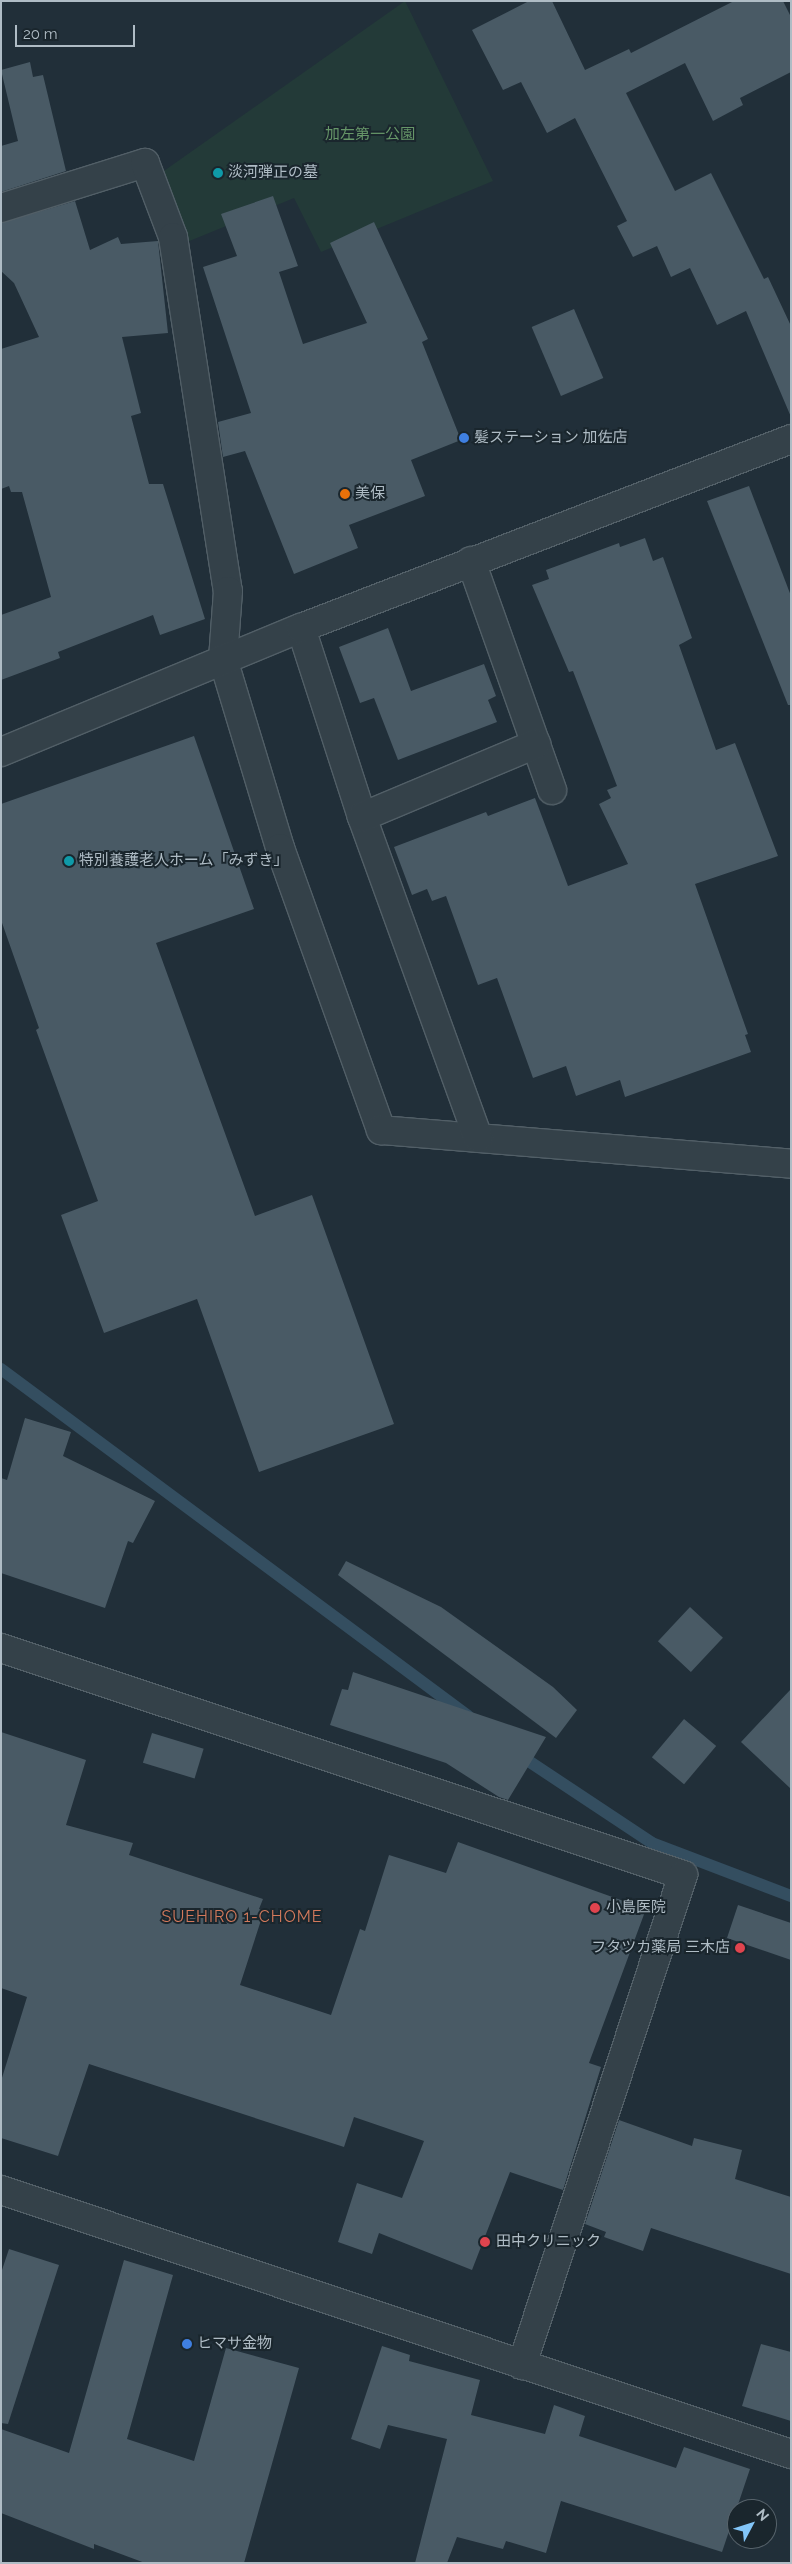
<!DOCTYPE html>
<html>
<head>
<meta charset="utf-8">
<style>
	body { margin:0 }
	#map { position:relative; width:792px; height:2564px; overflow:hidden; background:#212f39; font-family:Raleway,"Noto Sans JP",sans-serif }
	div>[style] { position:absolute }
	.green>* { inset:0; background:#233a38 }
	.stream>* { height:12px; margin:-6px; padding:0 6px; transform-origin:6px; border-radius:6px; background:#344e60 }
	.building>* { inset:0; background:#495a65; transform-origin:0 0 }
	.roads { filter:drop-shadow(1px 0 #525f67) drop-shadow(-1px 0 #525f67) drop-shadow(0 1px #525f67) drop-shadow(0 -1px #525f67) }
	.minor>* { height:28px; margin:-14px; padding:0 14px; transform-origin:14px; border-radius:14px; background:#344149 }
	.dots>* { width:14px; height:14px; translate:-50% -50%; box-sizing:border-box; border:2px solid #1a262d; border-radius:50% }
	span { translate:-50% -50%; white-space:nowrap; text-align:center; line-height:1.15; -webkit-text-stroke:4px #1a262d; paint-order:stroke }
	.park-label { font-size:15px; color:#669668 }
	.poi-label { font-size:15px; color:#afbcc5 }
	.left { translate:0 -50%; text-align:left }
	.right { translate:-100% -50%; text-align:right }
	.neighbourhood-label { font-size:16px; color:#d3795c; letter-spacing:1px }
	.frame { position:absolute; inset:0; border:2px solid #afbcc5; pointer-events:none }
	.north { position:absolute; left:727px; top:2499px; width:50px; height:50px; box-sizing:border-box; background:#1a262d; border:1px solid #56626a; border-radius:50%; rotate:50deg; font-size:14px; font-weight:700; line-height:20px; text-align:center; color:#afbcc5 }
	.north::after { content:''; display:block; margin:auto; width:18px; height:22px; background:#82c5f8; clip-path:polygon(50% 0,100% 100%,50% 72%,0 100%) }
	.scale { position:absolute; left:15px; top:25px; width:120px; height:22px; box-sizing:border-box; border:2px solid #afbcc5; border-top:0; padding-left:6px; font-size:15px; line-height:18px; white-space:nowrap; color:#afbcc5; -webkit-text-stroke:4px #1a262d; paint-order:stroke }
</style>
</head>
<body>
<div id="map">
	<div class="green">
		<div style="clip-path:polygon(405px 1px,493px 181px,321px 252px,294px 198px,187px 242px,161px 173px)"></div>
	</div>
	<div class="stream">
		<div style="left:1px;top:1369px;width:582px;rotate:36.61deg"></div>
		<div style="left:518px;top:1754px;width:161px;rotate:33.6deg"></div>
		<div style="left:652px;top:1843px;width:149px;rotate:20.9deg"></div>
	</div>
	<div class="building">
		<div style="clip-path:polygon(529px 1px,552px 1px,585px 70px,629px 49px,631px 53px,734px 1px,783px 1px,791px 17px,791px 72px,740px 98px,743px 105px,713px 121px,685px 63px,626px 93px,675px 191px,711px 173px,764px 279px,768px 277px,791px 326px,791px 417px,746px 311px,717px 325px,690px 268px,671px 277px,657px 246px,633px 257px,617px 226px,627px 221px,575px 118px,547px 133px,521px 82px,503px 90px,472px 30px)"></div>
		<div style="clip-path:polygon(30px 62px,33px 77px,43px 75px,66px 171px,1px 192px,1px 146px,18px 141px,1px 70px)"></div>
		<div style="clip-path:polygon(273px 196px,298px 266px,279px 272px,303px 344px,367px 323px,330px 243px,374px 222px,428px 339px,422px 342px,461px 440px,411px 460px,425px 496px,349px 525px,358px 548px,294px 574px,245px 451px,223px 457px,218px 422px,251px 413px,203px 267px,237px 256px,221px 214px)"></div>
		<div style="clip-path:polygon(75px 201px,90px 250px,118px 237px,121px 244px,158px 241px,168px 333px,122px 337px,141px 413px,131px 416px,149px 484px,163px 484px,205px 619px,160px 635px,153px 615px,58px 652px,60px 658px,1px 680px,1px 615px,51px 597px,22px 492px,11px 492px,9px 486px,1px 489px,1px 349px,39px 337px,14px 283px,1px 271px,1px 223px)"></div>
		<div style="left:574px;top:309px;width:75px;height:46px;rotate:67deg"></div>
		<div style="clip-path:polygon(749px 486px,791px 596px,791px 705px,788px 705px,707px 501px)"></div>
		<div style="clip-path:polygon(645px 538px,653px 561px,663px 557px,692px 638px,679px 645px,716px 750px,735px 743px,778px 856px,695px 884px,748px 1034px,745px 1035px,751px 1052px,625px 1097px,620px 1080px,576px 1096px,566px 1066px,533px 1078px,497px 978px,478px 985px,446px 896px,432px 901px,427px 889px,412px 895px,394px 847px,486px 812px,488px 816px,535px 798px,568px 886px,628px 864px,599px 804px,611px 798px,607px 790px,617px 786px,573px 671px,569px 672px,532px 585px,549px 579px,546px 570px,619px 543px,620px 547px)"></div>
		<div style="clip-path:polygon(388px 628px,411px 691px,484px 664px,496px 696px,488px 700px,497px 722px,398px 760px,374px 698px,360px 703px,339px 647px)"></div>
		<div style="clip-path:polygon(194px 736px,254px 909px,156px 943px,255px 1216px,312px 1195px,394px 1424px,259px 1472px,197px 1299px,104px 1333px,61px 1215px,98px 1201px,36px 1030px,39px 1028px,1px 920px,1px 804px)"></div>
		<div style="clip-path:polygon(25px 1418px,71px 1432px,63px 1456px,155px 1501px,133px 1543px,128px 1541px,105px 1608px,1px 1573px,1px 1478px,7px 1480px)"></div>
		<div style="clip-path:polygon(346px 1561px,441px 1607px,553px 1687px,577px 1710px,556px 1738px,338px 1575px)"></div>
		<div style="left:690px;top:1607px;width:45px;height:47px;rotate:43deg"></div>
		<div style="clip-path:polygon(353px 1672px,546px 1737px,508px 1800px,499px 1797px,446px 1763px,330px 1725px,342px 1689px,348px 1690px)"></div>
		<div style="clip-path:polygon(791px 1689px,791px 1789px,741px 1742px)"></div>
		<div style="left:684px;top:1719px;width:42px;height:50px;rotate:40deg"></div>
		<div style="clip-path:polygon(1px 1732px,86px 1760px,66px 1825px,133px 1843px,129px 1855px,263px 1899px,259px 1909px,264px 1911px,240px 1985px,331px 2015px,360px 1929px,365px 1931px,389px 1855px,446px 1873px,458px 1842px,646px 1909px,589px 2063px,601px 2067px,563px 2190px,510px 2172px,472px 2270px,379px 2233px,372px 2254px,338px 2242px,357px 2183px,402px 2198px,424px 2141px,354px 2117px,344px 2147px,89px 2064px,58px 2156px,1px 2138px,1px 2081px,27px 1997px,1px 1988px)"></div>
		<div style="left:152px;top:1733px;width:54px;height:31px;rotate:17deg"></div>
		<div style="clip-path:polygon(738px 1905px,791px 1923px,791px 1960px,727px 1938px)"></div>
		<div style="clip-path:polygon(619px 2120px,692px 2146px,694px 2138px,742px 2150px,735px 2179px,791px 2197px,791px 2274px,651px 2228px,643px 2251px,604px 2237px,606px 2232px,585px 2224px)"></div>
		<div style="clip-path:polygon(9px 2249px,59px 2265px,8px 2424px,1px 2423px,1px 2273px)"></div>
		<div style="clip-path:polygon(124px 2260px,173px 2275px,127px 2439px,194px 2461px,226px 2348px,299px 2368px,244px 2563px,145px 2563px,94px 2544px,94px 2549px,1px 2513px,1px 2429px,69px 2453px)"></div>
		<div style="clip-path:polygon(761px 2344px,791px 2352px,791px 2421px,742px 2406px)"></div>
		<div style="clip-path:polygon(382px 2346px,410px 2355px,409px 2361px,480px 2380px,471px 2415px,545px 2434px,554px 2405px,585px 2416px,579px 2436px,676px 2468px,684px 2447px,750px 2469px,722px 2552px,561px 2501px,546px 2553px,506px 2541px,503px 2549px,457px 2537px,447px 2563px,415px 2563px,447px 2439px,388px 2425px,380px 2449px,351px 2439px)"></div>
	</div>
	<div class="roads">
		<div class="minor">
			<div style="left:1px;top:208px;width:151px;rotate:-17.4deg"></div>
			<div style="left:145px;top:163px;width:79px;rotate:69.3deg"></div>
			<div style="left:173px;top:237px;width:358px;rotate:81.2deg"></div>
			<div style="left:228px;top:591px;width:68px;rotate:94.2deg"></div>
			<div style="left:223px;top:659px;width:197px;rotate:73.2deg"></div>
			<div style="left:280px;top:848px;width:300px;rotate:70.3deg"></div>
			<div style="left:381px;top:1130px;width:411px;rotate:4.7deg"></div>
			<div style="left:471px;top:561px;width:243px;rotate:70.5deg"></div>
			<div style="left:301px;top:628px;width:199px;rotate:72.1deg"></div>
			<div style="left:362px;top:817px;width:341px;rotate:70.1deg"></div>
			<div style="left:1px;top:752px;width:325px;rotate:-22.5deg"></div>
			<div style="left:301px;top:628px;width:525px;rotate:-21.09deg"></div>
			<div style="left:362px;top:817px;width:189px;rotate:-22.8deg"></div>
			<div style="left:1px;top:1648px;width:719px;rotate:18.41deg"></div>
			<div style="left:683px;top:1875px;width:516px;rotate:108.19deg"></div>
			<div style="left:1px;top:2190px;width:833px;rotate:18.48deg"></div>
		</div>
	</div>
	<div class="dots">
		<div style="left:218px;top:173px;background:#0f9aa8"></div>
		<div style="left:464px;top:438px;background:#3f7fe0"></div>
		<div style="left:345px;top:494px;background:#e8710a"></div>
		<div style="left:69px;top:861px;background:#0f9aa8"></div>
		<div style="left:595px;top:1908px;background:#e0444e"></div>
		<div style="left:740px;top:1948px;background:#e0444e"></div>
		<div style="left:485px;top:2242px;background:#e0444e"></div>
		<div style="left:187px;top:2344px;background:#3f7fe0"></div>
	</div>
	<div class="park-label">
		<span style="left:370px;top:135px">加左第一公園</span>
	</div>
	<div class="poi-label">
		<span class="left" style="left:228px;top:173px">淡河弾正の墓</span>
		<span class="left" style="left:474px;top:438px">髪ステーション 加佐店</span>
		<span class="left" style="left:355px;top:494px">美保</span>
		<span class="left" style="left:79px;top:861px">特別養護老人ホーム「みずき」</span>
		<span class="left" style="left:606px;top:1908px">小島医院</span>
		<span class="right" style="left:730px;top:1948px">フタツカ薬局 三木店</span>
		<span class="left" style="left:496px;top:2242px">田中クリニック</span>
		<span class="left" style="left:197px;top:2344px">ヒマサ金物</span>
	</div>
	<div class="neighbourhood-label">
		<span style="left:242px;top:1917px">SUEHIRO 1-CHOME</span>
	</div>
	<div class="frame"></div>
	<div class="north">N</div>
	<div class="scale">20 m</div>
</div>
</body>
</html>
